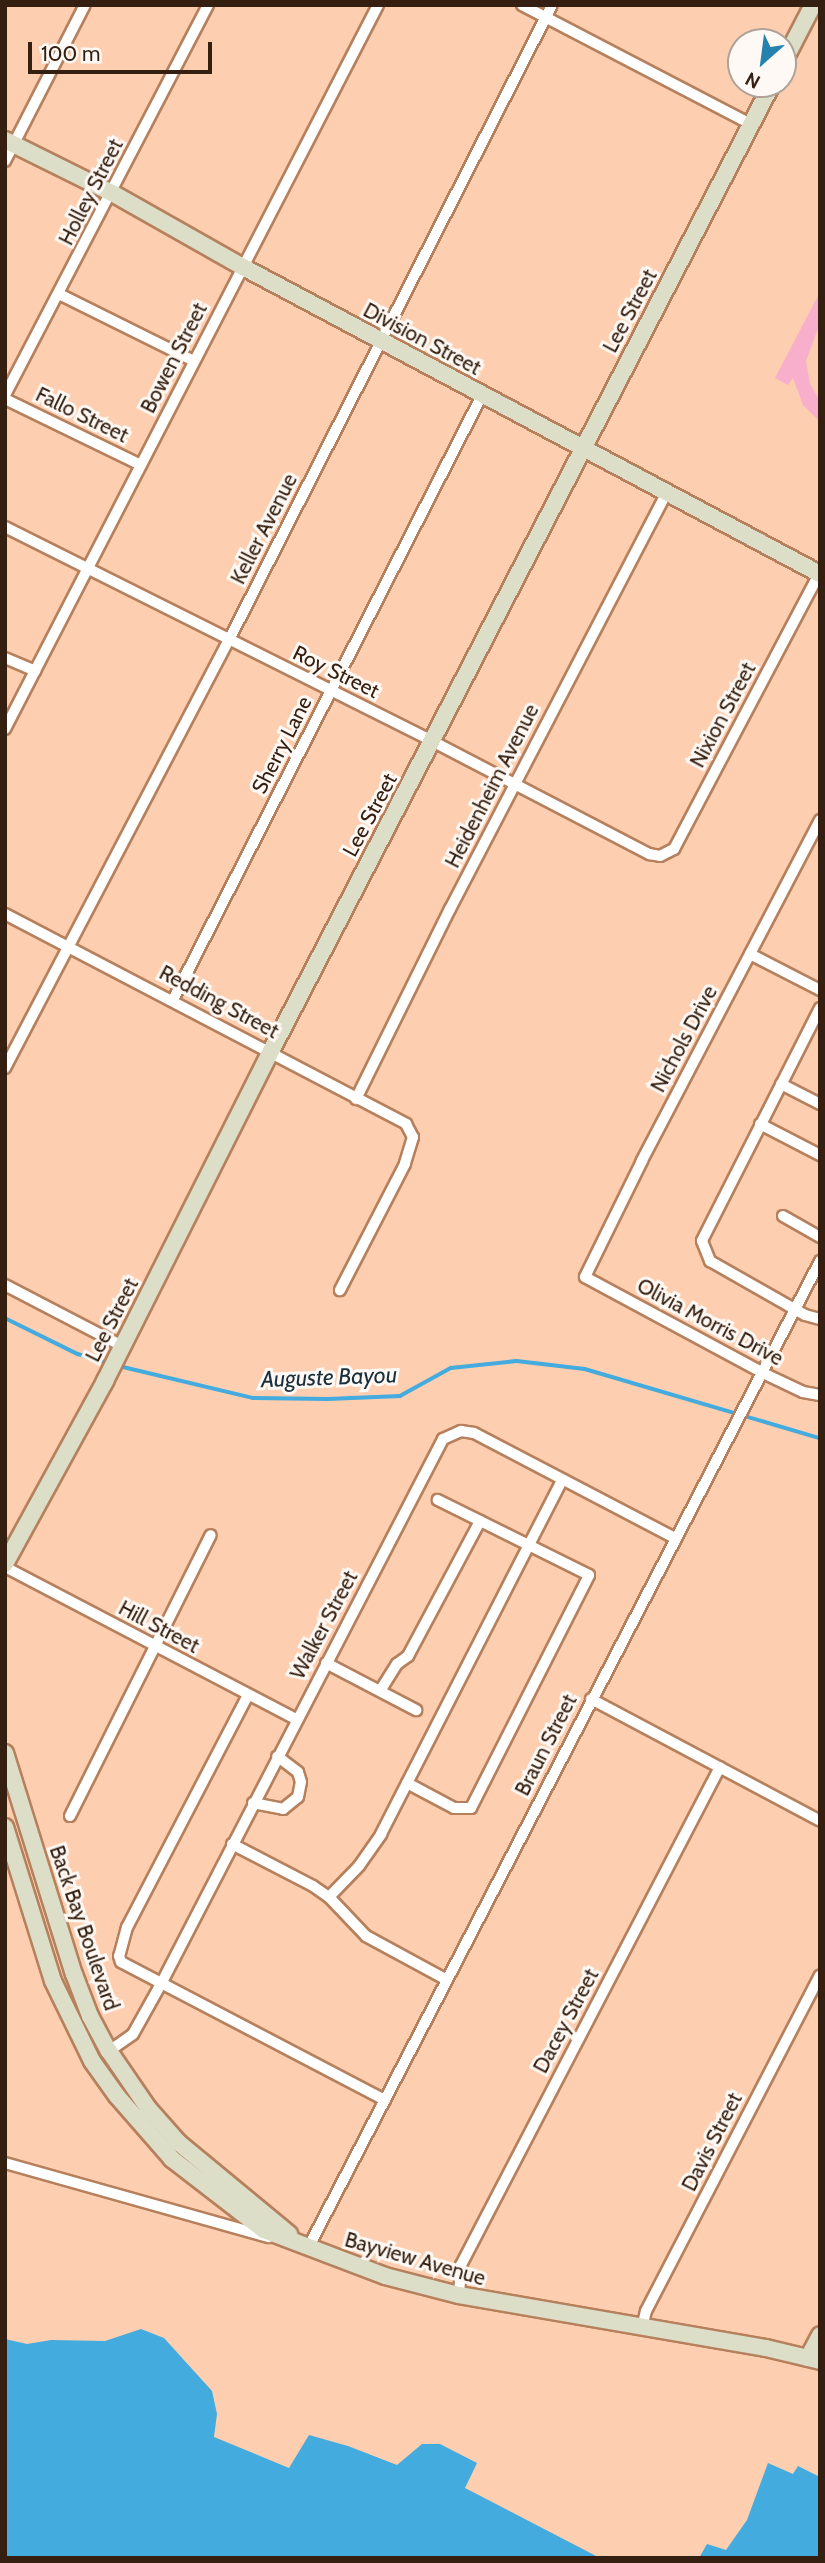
<!DOCTYPE html>
<html>
<head>
<meta charset="utf-8">
<style>
	body { margin:0 }
	#map { position:relative; width:825px; height:2563px; overflow:hidden; background:#fdceb0; font-family:Cabin,sans-serif }
	div>[style] { position:absolute }
	.green>* { inset:0; background:#f7afcb }
	.water>* { inset:0; background:#43abde }
	.stream>* { height:3.5px; margin:-1.75px; padding:0 1.75px; transform-origin:1.75px; border-radius:1.75px; background:#43abde }
	.roads { filter:drop-shadow(2px 0 #b6805d) drop-shadow(-2px 0 #b6805d) drop-shadow(0 2px #b6805d) drop-shadow(0 -2px #b6805d) }
	.street>* { height:10px; margin:-5px; padding:0 5px; transform-origin:5px; border-radius:5px; background:#fff }
	.secondary>* { height:16px; margin:-8px; padding:0 8px; transform-origin:8px; border-radius:8px; background:#dcdec8 }
	span { translate:-50% -50%; white-space:nowrap; text-align:center; line-height:1.15; -webkit-text-stroke:6px #fff9f5; paint-order:stroke }
	.street-label { font-size:21px; color:#341f10 }
	.water-label { font-size:23px; color:#19303c; font-style:italic }
	.frame { position:absolute; inset:0; border:7px solid #341f10; pointer-events:none }
	.north { position:absolute; left:727px; top:28px; width:70px; height:70px; box-sizing:border-box; background:#fff9f5; border:2px solid #aea299; border-radius:50%; rotate:208deg; font-size:19px; font-weight:700; line-height:28px; text-align:center; color:#341f10 }
	.north::after { content:''; display:block; margin:auto; width:24px; height:32px; background:#2382ae; clip-path:polygon(50% 0,100% 100%,50% 72%,0 100%) }
	.scale { position:absolute; left:28px; top:42px; width:184px; height:32px; box-sizing:border-box; border:4px solid #341f10; border-top:0; padding-left:9px; font-size:21px; line-height:24px; white-space:nowrap; color:#341f10; -webkit-text-stroke:5px #fff9f5; paint-order:stroke }
</style>
</head>
<body>
<div id="map">
	<div class="green">
		<div style="clip-path:polygon(820px 292px,820px 323px,806px 361px,810px 384px,820px 401px,820px 422px,803px 405px,793px 378px,788px 385px,775px 378px)"></div>
	</div>
	<div class="water">
		<div style="clip-path:polygon(141px 2329px,164px 2338px,212px 2391px,217px 2414px,214px 2437px,289px 2468px,309px 2435px,348px 2446px,397px 2465px,422px 2444px,440px 2444px,477px 2463px,465px 2488px,600px 2558px,5px 2558px,5px 2339px,27px 2344px,51px 2340px,105px 2341px)"></div>
		<div style="clip-path:polygon(768px 2463px,793px 2474px,798px 2466px,820px 2477px,820px 2558px,699px 2558px,707px 2544px,726px 2550px,747px 2520px)"></div>
	</div>
	<div class="stream">
		<div style="left:5px;top:1318px;width:81px;rotate:26.3deg"></div>
		<div style="left:78px;top:1354px;width:31px;rotate:17deg"></div>
		<div style="left:119px;top:1366px;width:138px;rotate:13.4deg"></div>
		<div style="left:253px;top:1398px;width:75px;rotate:0.8deg"></div>
		<div style="left:328px;top:1399px;width:72px;rotate:-2.4deg"></div>
		<div style="left:400px;top:1396px;width:58px;rotate:-28.8deg"></div>
		<div style="left:451px;top:1368px;width:66px;rotate:-6.1deg"></div>
		<div style="left:517px;top:1361px;width:68px;rotate:6.7deg"></div>
		<div style="left:585px;top:1369px;width:245px;rotate:16.4deg"></div>
	</div>
	<div class="roads">
		<div class="street">
			<div style="left:522px;top:5px;width:258px;rotate:27.5deg"></div>
			<div style="left:5px;top:161px;width:175px;rotate:-62.9deg"></div>
			<div style="left:59px;top:294px;width:151px;rotate:26.4deg"></div>
			<div style="left:5px;top:395px;width:440px;rotate:-62.5deg"></div>
			<div style="left:5px;top:399px;width:151px;rotate:25.9deg"></div>
			<div style="left:5px;top:527px;width:478px;rotate:26.6deg"></div>
			<div style="left:432px;top:741px;width:245px;rotate:27.5deg"></div>
			<div style="left:649px;top:854px;width:11px;rotate:10deg"></div>
			<div style="left:660px;top:856px;width:16px;rotate:-27deg"></div>
			<div style="left:674px;top:849px;width:311px;rotate:-62.2deg"></div>
			<div style="left:5px;top:658px;width:33px;rotate:23deg"></div>
			<div style="left:5px;top:729px;width:814px;rotate:-62.74deg"></div>
			<div style="left:820px;top:820px;width:385px;rotate:117.6deg"></div>
			<div style="left:642px;top:1161px;width:129px;rotate:116.2deg"></div>
			<div style="left:585px;top:1277px;width:202px;rotate:28.3deg"></div>
			<div style="left:763px;top:1373px;width:44px;rotate:25.4deg"></div>
			<div style="left:803px;top:1392px;width:17px;rotate:10deg"></div>
			<div style="left:5px;top:914px;width:453px;rotate:27.6deg"></div>
			<div style="left:406px;top:1124px;width:15px;rotate:62deg"></div>
			<div style="left:413px;top:1137px;width:28px;rotate:107deg"></div>
			<div style="left:405px;top:1164px;width:142px;rotate:117.3deg"></div>
			<div style="left:750px;top:954px;width:79px;rotate:27.2deg"></div>
			<div style="left:173px;top:1000px;width:679px;rotate:-62.94deg"></div>
			<div style="left:820px;top:1008px;width:261px;rotate:116.9deg"></div>
			<div style="left:702px;top:1241px;width:22px;rotate:68deg"></div>
			<div style="left:710px;top:1261px;width:109px;rotate:29.6deg"></div>
			<div style="left:805px;top:1315px;width:16px;rotate:15deg"></div>
			<div style="left:5px;top:1068px;width:483px;rotate:-62.4deg"></div>
			<div style="left:229px;top:640px;width:712px;rotate:-63.04deg"></div>
			<div style="left:781px;top:1084px;width:44px;rotate:27.1deg"></div>
			<div style="left:356px;top:1099px;width:212px;rotate:-63.7deg"></div>
			<div style="left:450px;top:909px;width:469px;rotate:-62.5deg"></div>
			<div style="left:760px;top:1124px;width:68px;rotate:27.3deg"></div>
			<div style="left:783px;top:1216px;width:43px;rotate:29.6deg"></div>
			<div style="left:5px;top:1285px;width:132px;rotate:27.5deg"></div>
			<div style="left:5px;top:1567px;width:328px;rotate:27.6deg"></div>
			<div style="left:326px;top:1663px;width:102px;rotate:27.6deg"></div>
			<div style="left:380px;top:1691px;width:32px;rotate:-58deg"></div>
			<div style="left:397px;top:1664px;width:14px;rotate:-36deg"></div>
			<div style="left:408px;top:1656px;width:153px;rotate:-61.9deg"></div>
			<div style="left:248px;top:1695px;width:262px;rotate:117.5deg"></div>
			<div style="left:127px;top:1927px;width:30px;rotate:105deg"></div>
			<div style="left:119px;top:1956px;width:6px;rotate:72deg"></div>
			<div style="left:121px;top:1962px;width:298px;rotate:27.6deg"></div>
			<div style="left:591px;top:1699px;width:259px;rotate:28deg"></div>
			<div style="left:407px;top:1783px;width:53px;rotate:28deg"></div>
			<div style="left:454px;top:1808px;width:17px"></div>
			<div style="left:471px;top:1808px;width:261px;rotate:-63.1deg"></div>
			<div style="left:589px;top:1575px;width:169px;rotate:-153.6deg"></div>
			<div style="left:253px;top:1803px;width:31px;rotate:11deg"></div>
			<div style="left:283px;top:1809px;width:19px;rotate:-39deg"></div>
			<div style="left:298px;top:1797px;width:15px;rotate:-79deg"></div>
			<div style="left:301px;top:1782px;width:10px;rotate:-107deg"></div>
			<div style="left:298px;top:1772px;width:26px;rotate:-143deg"></div>
			<div style="left:70px;top:1816px;width:314px;rotate:-63.4deg"></div>
			<div style="left:232px;top:1844px;width:91px;rotate:27.4deg"></div>
			<div style="left:313px;top:1886px;width:19px;rotate:35deg"></div>
			<div style="left:329px;top:1897px;width:54px;rotate:46.5deg"></div>
			<div style="left:366px;top:1936px;width:92px;rotate:28.5deg"></div>
			<div style="left:329px;top:1897px;width:43px;rotate:-45.9deg"></div>
			<div style="left:359px;top:1866px;width:39px;rotate:-55deg"></div>
			<div style="left:381px;top:1834px;width:398px;rotate:-62.9deg"></div>
			<div style="left:109px;top:2051px;width:29px;rotate:-35deg"></div>
			<div style="left:133px;top:2034px;width:57px;rotate:-60.8deg"></div>
			<div style="left:161px;top:1984px;width:614px;rotate:-62.64deg"></div>
			<div style="left:443px;top:1439px;width:20px;rotate:-24deg"></div>
			<div style="left:461px;top:1431px;width:13px;rotate:9deg"></div>
			<div style="left:474px;top:1433px;width:227px;rotate:27.6deg"></div>
			<div style="left:5px;top:2163px;width:274px;rotate:15.7deg"></div>
			<div style="left:304px;top:2248px;width:4px"></div>
			<div style="left:308px;top:2248px;width:1112px;rotate:-62.58deg"></div>
			<div style="left:459px;top:2295px;width:30px;rotate:-86deg"></div>
			<div style="left:461px;top:2265px;width:561px;rotate:-62.52deg"></div>
			<div style="left:642px;top:2328px;width:17px;rotate:-77deg"></div>
			<div style="left:646px;top:2311px;width:378px;rotate:-62.6deg"></div>
		</div>
		<div class="secondary">
			<div style="left:783px;top:63px;width:65px;rotate:-62.7deg"></div>
			<div style="left:5px;top:140px;width:119px;rotate:26.4deg"></div>
			<div style="left:112px;top:193px;width:150px;rotate:29.5deg"></div>
			<div style="left:243px;top:267px;width:654px;rotate:28.02deg"></div>
			<div style="left:5px;top:1564px;width:209px;rotate:-61.3deg"></div>
			<div style="left:105px;top:1381px;width:369px;rotate:-63.3deg"></div>
			<div style="left:271px;top:1051px;width:1089px;rotate:-62.61deg"></div>
			<div style="left:5px;top:1753px;width:232px;rotate:72.7deg"></div>
			<div style="left:74px;top:1974px;width:45px;rotate:69.1deg"></div>
			<div style="left:90px;top:2016px;width:40px;rotate:62deg"></div>
			<div style="left:109px;top:2051px;width:69px;rotate:55.6deg"></div>
			<div style="left:148px;top:2108px;width:47px;rotate:48.5deg"></div>
			<div style="left:179px;top:2143px;width:143px;rotate:39.6deg"></div>
			<div style="left:5px;top:1827px;width:161px;rotate:72.7deg"></div>
			<div style="left:53px;top:1981px;width:89px;rotate:64deg"></div>
			<div style="left:92px;top:2061px;width:43px;rotate:54.5deg"></div>
			<div style="left:117px;top:2096px;width:84px;rotate:48.9deg"></div>
			<div style="left:172px;top:2159px;width:116px;rotate:37.7deg"></div>
			<div style="left:264px;top:2230px;width:129px;rotate:20.8deg"></div>
			<div style="left:385px;top:2276px;width:76px;rotate:14.4deg"></div>
			<div style="left:459px;top:2295px;width:312px;rotate:9.8deg"></div>
			<div style="left:766px;top:2348px;width:56px;rotate:13.5deg"></div>
			<div style="left:808px;top:2358px;width:26px;rotate:-62deg"></div>
		</div>
	</div>
	<div class="street-label">
		<span style="left:91px;top:192px;rotate:-63deg">Holley Street</span>
		<span style="left:630px;top:311px;rotate:-62deg">Lee Street</span>
		<span style="left:422px;top:339px;rotate:28deg">Division Street</span>
		<span style="left:174px;top:358px;rotate:-63deg">Bowen Street</span>
		<span style="left:82px;top:415px;rotate:26deg">Fallo Street</span>
		<span style="left:264px;top:529px;rotate:-63deg">Keller Avenue</span>
		<span style="left:336px;top:672px;rotate:26deg">Roy Street</span>
		<span style="left:723px;top:715px;rotate:-62deg">Nixion Street</span>
		<span style="left:282px;top:745px;rotate:-63deg">Sherry Lane</span>
		<span style="left:492px;top:786px;rotate:-63deg">Heidenheim Avenue</span>
		<span style="left:370px;top:815px;rotate:-62deg">Lee Street</span>
		<span style="left:219px;top:1002px;rotate:28deg">Redding Street</span>
		<span style="left:684px;top:1039px;rotate:-62deg">Nichols Drive</span>
		<span style="left:112px;top:1320px;rotate:-63deg">Lee Street</span>
		<span style="left:710px;top:1322px;rotate:28deg">Olivia Morris Drive</span>
		<span style="left:324px;top:1625px;rotate:-62deg">Walker Street</span>
		<span style="left:159px;top:1627px;rotate:28deg">Hill Street</span>
		<span style="left:546px;top:1745px;rotate:-63deg">Braun Street</span>
		<span style="left:84px;top:1928px;rotate:71deg">Back Bay Boulevard</span>
		<span style="left:566px;top:2021px;rotate:-62deg">Dacey Street</span>
		<span style="left:712px;top:2142px;rotate:-63deg">Davis Street</span>
		<span style="left:415px;top:2259px;rotate:16deg">Bayview Avenue</span>
	</div>
	<div class="water-label">
		<span style="left:329px;top:1377px;rotate:-2deg">Auguste Bayou</span>
	</div>
	<div class="frame"></div>
	<div class="north">N</div>
	<div class="scale">100 m</div>
</div>
</body>
</html>
